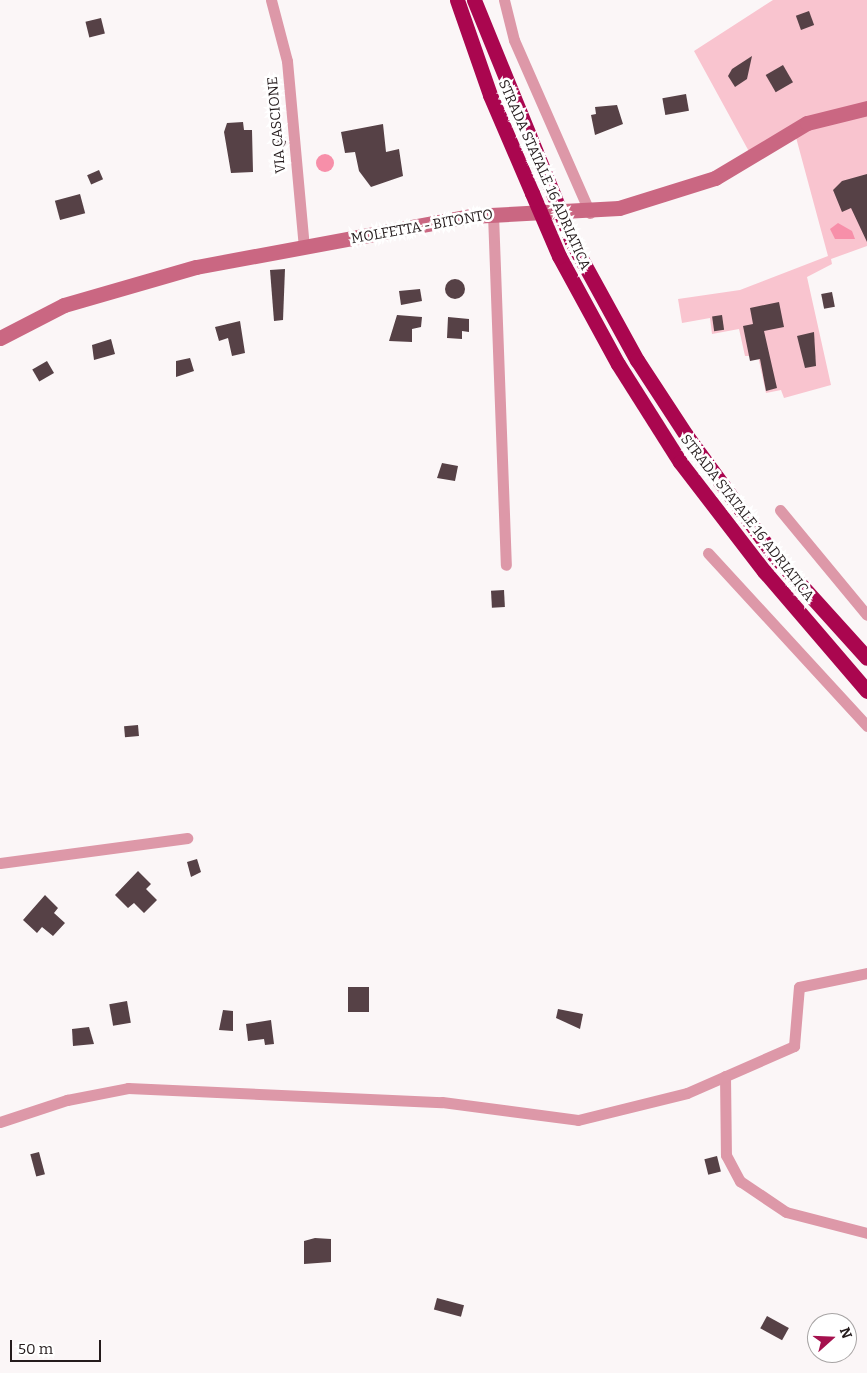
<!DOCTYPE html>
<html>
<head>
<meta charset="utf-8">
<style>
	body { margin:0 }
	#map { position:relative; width:867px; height:1373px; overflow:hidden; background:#fbf6f7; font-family:Bitter,serif }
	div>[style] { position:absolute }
	.green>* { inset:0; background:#f9c4cf }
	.water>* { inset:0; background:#f78fa9 }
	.round { border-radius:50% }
	.building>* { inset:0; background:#564146; transform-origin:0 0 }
	.street>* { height:11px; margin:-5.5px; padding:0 5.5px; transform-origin:5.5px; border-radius:5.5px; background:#dd98a8 }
	.secondary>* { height:15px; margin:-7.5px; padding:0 7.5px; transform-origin:7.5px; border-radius:7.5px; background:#ca6782 }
	.highway>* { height:15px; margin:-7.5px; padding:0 7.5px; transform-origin:7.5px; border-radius:7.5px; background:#aa064f }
	.highway-bridge>* { height:15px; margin:-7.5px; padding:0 7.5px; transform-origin:7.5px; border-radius:7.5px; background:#aa064f }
	span { translate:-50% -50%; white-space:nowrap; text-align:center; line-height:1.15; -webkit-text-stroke:5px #fff; paint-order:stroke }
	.street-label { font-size:14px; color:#241b1c }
	.north { position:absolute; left:807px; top:1313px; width:50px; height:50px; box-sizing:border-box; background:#fff; border:1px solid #a7a4a4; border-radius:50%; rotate:70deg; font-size:14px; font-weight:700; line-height:20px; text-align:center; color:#241b1c }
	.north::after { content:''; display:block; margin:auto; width:18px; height:22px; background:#a5114e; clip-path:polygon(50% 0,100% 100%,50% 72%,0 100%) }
	.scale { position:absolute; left:10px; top:1340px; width:91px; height:22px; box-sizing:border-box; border:2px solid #241b1c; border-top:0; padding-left:6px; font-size:15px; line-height:18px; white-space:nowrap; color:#241b1c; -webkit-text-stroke:4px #fff; paint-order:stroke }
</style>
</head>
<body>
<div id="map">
	<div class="green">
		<div style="clip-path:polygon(773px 0,867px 0,867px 246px,831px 259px,832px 264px,807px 277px,831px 385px,784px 398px,781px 390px,766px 393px,758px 356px,745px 356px,739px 329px,712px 334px,710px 318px,682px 323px,678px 299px,740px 290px,828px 256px,794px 130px,752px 157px,694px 51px)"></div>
	</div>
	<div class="water">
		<div class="round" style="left:316px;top:154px;width:18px;height:18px"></div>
		<div style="clip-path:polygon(838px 223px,852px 231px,855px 239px,835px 239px,830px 229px)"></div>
	</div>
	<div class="building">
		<div style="left:809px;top:11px;width:15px;height:14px;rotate:70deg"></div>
		<div style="left:101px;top:18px;width:16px;height:16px;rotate:76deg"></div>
		<div style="clip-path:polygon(752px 56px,747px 79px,735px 87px,728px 76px,732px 69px)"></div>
		<div style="left:783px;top:65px;width:20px;height:20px;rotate:60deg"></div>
		<div style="left:686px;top:94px;width:17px;height:24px;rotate:80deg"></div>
		<div style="clip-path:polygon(617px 105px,623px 124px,595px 135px,591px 115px,596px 114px,595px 107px)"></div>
		<div style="clip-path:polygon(243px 122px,244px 130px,252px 130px,253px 172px,231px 173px,224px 132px,227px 123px)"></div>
		<div style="clip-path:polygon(383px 124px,386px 152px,399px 149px,403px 176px,371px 187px,359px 171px,355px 152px,345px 153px,341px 132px)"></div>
		<div class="round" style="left:272px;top:134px;width:14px;height:14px"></div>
		<div style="left:99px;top:170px;width:10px;height:13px;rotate:66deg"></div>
		<div style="clip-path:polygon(867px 174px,867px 242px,851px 208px,842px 212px,833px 190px,842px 181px)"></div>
		<div style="left:80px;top:194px;width:20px;height:26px;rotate:75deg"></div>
		<div style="clip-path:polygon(285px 269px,283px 320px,274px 321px,270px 270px)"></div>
		<div class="round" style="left:445px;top:279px;width:20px;height:20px"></div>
		<div style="clip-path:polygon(420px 289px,422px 301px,401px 305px,399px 291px)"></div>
		<div style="left:832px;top:292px;width:15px;height:11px;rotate:79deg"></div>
		<div style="clip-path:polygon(779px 302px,784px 327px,764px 331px,777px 388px,766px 391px,760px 359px,750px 361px,743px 326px,753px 324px,750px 308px)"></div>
		<div style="clip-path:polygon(397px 315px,422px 317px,421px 327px,412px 329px,412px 342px,389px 341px)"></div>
		<div style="left:722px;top:315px;width:15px;height:10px;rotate:82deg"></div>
		<div style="clip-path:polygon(448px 317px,469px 319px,469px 332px,462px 331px,462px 339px,447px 338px)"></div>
		<div style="clip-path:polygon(240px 321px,245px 353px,232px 356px,228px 338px,219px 341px,215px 327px)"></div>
		<div style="clip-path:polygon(814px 332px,816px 366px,805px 368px,797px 336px)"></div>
		<div style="clip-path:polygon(111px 339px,115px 354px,94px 360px,92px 345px)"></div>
		<div style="clip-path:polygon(190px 358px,194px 371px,176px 377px,176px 361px)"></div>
		<div style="left:47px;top:361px;width:14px;height:17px;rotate:60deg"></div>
		<div style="clip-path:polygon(442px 463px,458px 466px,455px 481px,437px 478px)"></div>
		<div style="left:504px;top:590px;width:17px;height:13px;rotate:87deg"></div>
		<div style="left:138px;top:725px;width:11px;height:14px;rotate:85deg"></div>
		<div style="clip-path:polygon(197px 859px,201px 872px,191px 877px,187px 862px)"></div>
		<div style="clip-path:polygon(138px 871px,151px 884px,146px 889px,157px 900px,144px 913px,134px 903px,128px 908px,115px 895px)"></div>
		<div style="clip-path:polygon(45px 895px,58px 908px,54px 913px,65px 923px,53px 936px,42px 927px,37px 933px,23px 920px)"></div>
		<div style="left:348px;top:987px;width:21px;height:25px"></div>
		<div style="left:127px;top:1001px;width:22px;height:18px;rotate:80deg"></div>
		<div style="clip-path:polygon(558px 1009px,583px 1014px,580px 1029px,556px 1018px)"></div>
		<div style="clip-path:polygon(223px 1010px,233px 1011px,233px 1031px,219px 1030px)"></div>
		<div style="clip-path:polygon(271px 1020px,274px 1044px,265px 1045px,264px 1039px,248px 1041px,246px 1024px)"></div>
		<div style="clip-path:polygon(89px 1027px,94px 1044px,73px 1046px,72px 1029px)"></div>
		<div style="left:39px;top:1152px;width:23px;height:9px;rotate:75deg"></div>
		<div style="left:717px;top:1156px;width:16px;height:13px;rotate:76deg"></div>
		<div style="clip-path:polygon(315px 1238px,331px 1239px,331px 1262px,304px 1264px,304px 1241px)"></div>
		<div style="left:437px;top:1298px;width:28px;height:12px;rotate:15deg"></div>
		<div style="left:767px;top:1316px;width:25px;height:14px;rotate:29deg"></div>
	</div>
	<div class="street">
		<div style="left:271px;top:0;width:63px;rotate:75.3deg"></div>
		<div style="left:287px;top:61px;width:188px;rotate:84.8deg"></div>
		<div style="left:504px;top:0;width:41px;rotate:76deg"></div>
		<div style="left:514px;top:40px;width:189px;rotate:66.3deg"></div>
		<div style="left:493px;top:214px;width:351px;rotate:87.9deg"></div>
		<div style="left:780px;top:510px;width:136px;rotate:50.4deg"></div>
		<div style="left:708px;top:553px;width:235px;rotate:47.4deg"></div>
		<div style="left:0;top:863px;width:189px;rotate:-7.6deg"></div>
		<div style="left:725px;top:1076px;width:79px;rotate:89.3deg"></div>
		<div style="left:726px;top:1155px;width:30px;rotate:62deg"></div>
		<div style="left:740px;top:1181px;width:55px;rotate:34deg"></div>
		<div style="left:786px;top:1212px;width:84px;rotate:14.5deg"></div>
		<div style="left:0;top:1122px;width:71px;rotate:-18.2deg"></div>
		<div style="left:67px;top:1100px;width:62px;rotate:-11.1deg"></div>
		<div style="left:128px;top:1088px;width:314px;rotate:2.6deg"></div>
		<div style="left:442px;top:1102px;width:137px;rotate:7.5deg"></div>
		<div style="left:578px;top:1120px;width:112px;rotate:-13.9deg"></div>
		<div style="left:687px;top:1093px;width:117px;rotate:-23.7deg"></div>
		<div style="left:794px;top:1046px;width:59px;rotate:-85.2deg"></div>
		<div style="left:799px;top:987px;width:69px;rotate:-11.6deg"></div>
	</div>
	<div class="secondary">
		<div style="left:0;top:338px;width:72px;rotate:-27.3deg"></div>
		<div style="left:64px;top:305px;width:137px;rotate:-16.1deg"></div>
		<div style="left:196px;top:267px;width:280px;rotate:-10.5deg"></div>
		<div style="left:471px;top:216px;width:148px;rotate:-3.1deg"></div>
		<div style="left:619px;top:208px;width:101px;rotate:-17.4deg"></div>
		<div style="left:715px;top:178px;width:107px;rotate:-30.9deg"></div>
		<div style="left:807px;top:123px;width:62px;rotate:-14deg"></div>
	</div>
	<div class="highway">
		<div style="left:457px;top:0;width:101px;rotate:70.8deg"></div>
		<div style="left:490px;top:95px;width:107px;rotate:66.8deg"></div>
		<div style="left:474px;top:0;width:206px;rotate:67.8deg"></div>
		<div style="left:572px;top:242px;width:135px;rotate:61.2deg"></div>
		<div style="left:637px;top:360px;width:90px;rotate:56.8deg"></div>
		<div style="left:686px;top:435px;width:147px;rotate:53.8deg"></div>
		<div style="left:773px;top:554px;width:140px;rotate:47.9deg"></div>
		<div style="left:559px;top:256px;width:123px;rotate:61.4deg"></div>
		<div style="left:618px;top:364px;width:116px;rotate:57.7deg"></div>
		<div style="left:680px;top:462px;width:138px;rotate:52.4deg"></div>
		<div style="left:764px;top:571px;width:158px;rotate:49.4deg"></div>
	</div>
	<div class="highway-bridge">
		<div style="left:552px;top:191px;width:55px;rotate:68.6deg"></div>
		<div style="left:532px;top:193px;width:69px;rotate:66.8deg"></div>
	</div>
	<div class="street-label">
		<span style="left:277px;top:125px;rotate:-95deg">VIA CASCIONE</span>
		<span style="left:544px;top:175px;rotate:66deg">STRADA STATALE 16 ADRIATICA</span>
		<span style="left:422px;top:227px;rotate:-10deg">MOLFETTA - BITONTO</span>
		<span style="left:747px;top:518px;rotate:52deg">STRADA STATALE 16 ADRIATICA</span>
	</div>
	<div class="north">N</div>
	<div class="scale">50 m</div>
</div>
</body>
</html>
